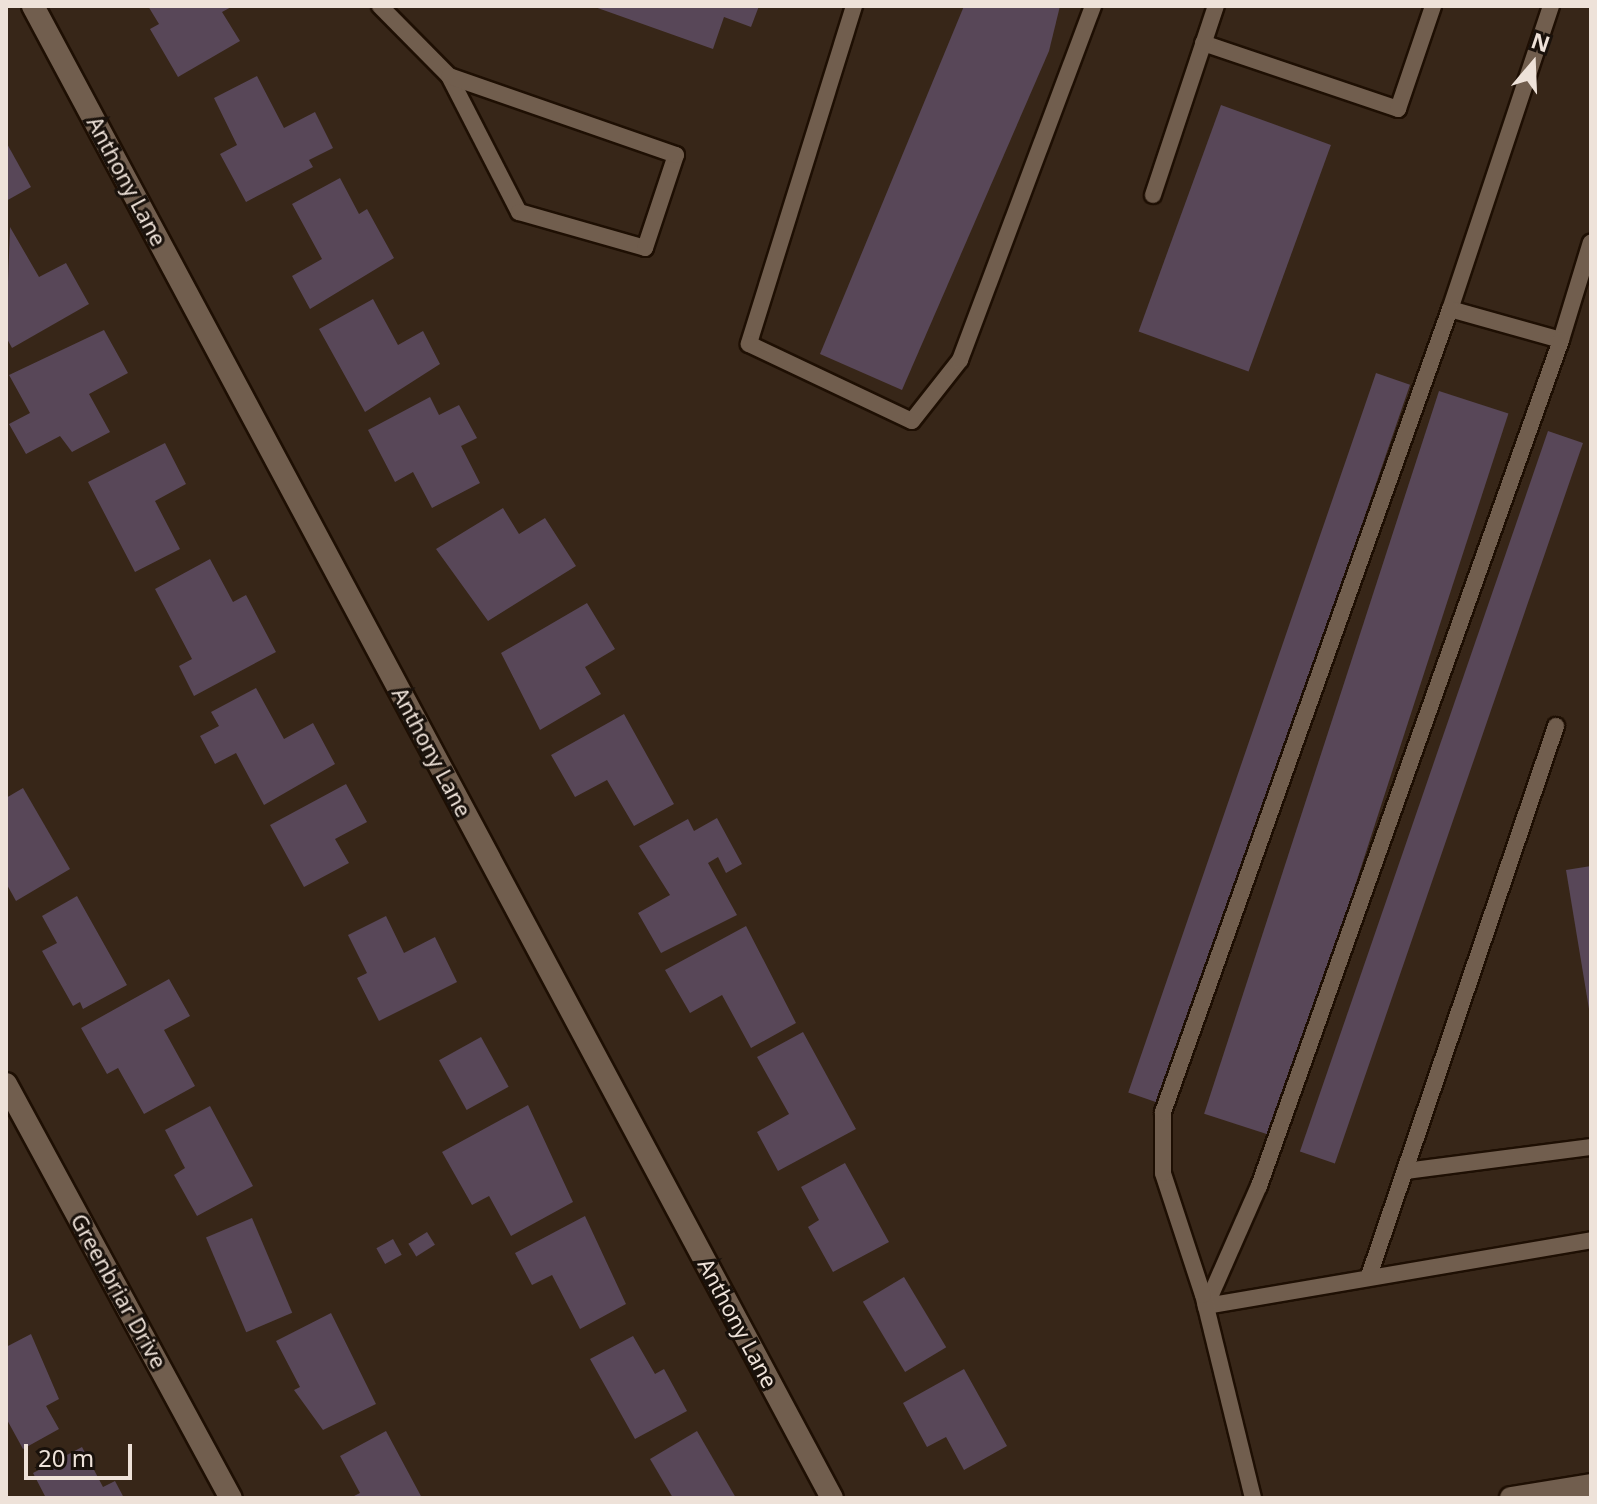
<!DOCTYPE html>
<html>
<head>
<meta charset="utf-8">
<style>
	body { margin:0 }
	#map { position:relative; width:1597px; height:1504px; overflow:hidden; background:#372618; font-family:"Noto Sans",sans-serif }
	div>[style] { position:absolute }
	.building>* { inset:0; background:#584758; transform-origin:0 0 }
	.roads { filter:drop-shadow(2px 0 #1e0f03) drop-shadow(-2px 0 #1e0f03) drop-shadow(0 2px #1e0f03) drop-shadow(0 -2px #1e0f03) }
	.service>* { height:16px; margin:-8px; padding:0 8px; transform-origin:8px; border-radius:8px; background:#715e4e }
	.minor>* { height:22px; margin:-11px; padding:0 11px; transform-origin:11px; border-radius:11px; background:#715e4e }
	.tertiary>* { height:22px; margin:-11px; padding:0 11px; transform-origin:11px; border-radius:11px; background:#715e4e }
	span { translate:-50% -50%; white-space:nowrap; text-align:center; line-height:1.15; -webkit-text-stroke:6px #19110b; paint-order:stroke }
	.street-label { font-size:22px; color:#eee2d9 }
	.frame { position:absolute; inset:0; border:8px solid #eee2d9; pointer-events:none }
	.north { position:absolute; left:1493px; top:24px; width:80px; height:80px; -webkit-text-stroke:6px #19110b; paint-order:stroke; rotate:19deg; font-size:22px; font-weight:700; line-height:32px; text-align:center; color:#eee2d9 }
	.north::after { content:''; display:block; margin:auto; width:28px; height:36px; background:#eee2d9; clip-path:polygon(50% 0,100% 100%,50% 72%,0 100%) }
	.scale { position:absolute; left:24px; top:1444px; width:108px; height:36px; box-sizing:border-box; border:4px solid #eee2d9; border-top:0; padding-left:10px; font-size:24px; line-height:28px; white-space:nowrap; color:#eee2d9; -webkit-text-stroke:6px #19110b; paint-order:stroke }
</style>
</head>
<body>
<div id="map">
	<div class="building">
		<div style="clip-path:polygon(148px 6px,233px 6px,222px 12px,240px 41px,178px 77px,150px 29px,159px 24px)"></div>
		<div style="clip-path:polygon(592px 6px,759px 6px,751px 27px,724px 17px,713px 49px)"></div>
		<div style="clip-path:polygon(964px 6px,1060px 6px,1049px 51px,902px 390px,820px 354px)"></div>
		<div style="clip-path:polygon(257px 76px,284px 128px,315px 112px,333px 148px,309px 160px,313px 167px,246px 202px,220px 154px,237px 145px,214px 98px)"></div>
		<div style="left:1221px;top:105px;width:117px;height:241px;rotate:20deg"></div>
		<div style="clip-path:polygon(6px 142px,31px 187px,6px 201px)"></div>
		<div style="clip-path:polygon(340px 178px,359px 214px,367px 209px,394px 258px,310px 309px,292px 276px,322px 259px,292px 204px)"></div>
		<div style="clip-path:polygon(10px 227px,39px 277px,66px 263px,89px 304px,12px 348px,6px 337px)"></div>
		<div style="clip-path:polygon(373px 299px,398px 345px,423px 331px,440px 364px,365px 412px,319px 329px)"></div>
		<div style="clip-path:polygon(104px 330px,128px 373px,89px 394px,110px 432px,72px 452px,60px 436px,26px 454px,9px 424px,30px 413px,9px 375px)"></div>
		<div style="left:1376px;top:373px;width:36px;height:761px;rotate:19deg"></div>
		<div style="left:1439px;top:391px;width:73px;height:760px;rotate:18deg"></div>
		<div style="clip-path:polygon(430px 397px,439px 415px,459px 405px,477px 438px,461px 446px,480px 483px,432px 508px,413px 472px,395px 482px,368px 430px)"></div>
		<div style="left:1548px;top:431px;width:37px;height:762px;rotate:19deg"></div>
		<div style="clip-path:polygon(165px 443px,186px 484px,155px 501px,180px 549px,135px 572px,88px 482px)"></div>
		<div style="clip-path:polygon(503px 508px,519px 534px,545px 518px,576px 566px,488px 621px,436px 549px)"></div>
		<div style="clip-path:polygon(210px 559px,233px 602px,246px 595px,276px 652px,194px 696px,179px 666px,192px 659px,155px 589px)"></div>
		<div style="clip-path:polygon(587px 603px,615px 649px,585px 667px,601px 694px,540px 730px,501px 653px)"></div>
		<div style="clip-path:polygon(256px 688px,284px 739px,313px 723px,335px 764px,264px 805px,236px 753px,215px 764px,200px 736px,219px 726px,211px 712px)"></div>
		<div style="clip-path:polygon(624px 714px,674px 804px,634px 826px,607px 780px,575px 797px,551px 755px)"></div>
		<div style="clip-path:polygon(346px 784px,367px 822px,335px 839px,349px 863px,304px 887px,270px 825px)"></div>
		<div style="clip-path:polygon(23px 788px,70px 869px,16px 901px,6px 883px,6px 798px)"></div>
		<div style="clip-path:polygon(717px 818px,742px 864px,726px 873px,718px 857px,708px 863px,737px 915px,661px 953px,638px 913px,670px 895px,639px 846px,688px 819px,694px 831px)"></div>
		<div style="clip-path:polygon(1591px 866px,1591px 1009px,1589px 1009px,1566px 870px)"></div>
		<div style="clip-path:polygon(77px 896px,127px 985px,83px 1009px,80px 1002px,73px 1006px,42px 951px,57px 943px,42px 916px)"></div>
		<div style="clip-path:polygon(386px 916px,404px 953px,435px 937px,457px 982px,379px 1021px,357px 978px,367px 973px,348px 935px)"></div>
		<div style="clip-path:polygon(746px 926px,796px 1023px,751px 1048px,722px 995px,690px 1013px,665px 970px)"></div>
		<div style="clip-path:polygon(169px 979px,190px 1016px,164px 1030px,195px 1086px,144px 1114px,118px 1068px,107px 1074px,81px 1028px)"></div>
		<div style="clip-path:polygon(803px 1032px,856px 1129px,778px 1171px,757px 1132px,789px 1114px,757px 1057px)"></div>
		<div style="left:481px;top:1037px;width:57px;height:48px;rotate:61deg"></div>
		<div style="clip-path:polygon(528px 1105px,573px 1202px,511px 1236px,489px 1196px,472px 1205px,442px 1152px)"></div>
		<div style="clip-path:polygon(210px 1106px,253px 1186px,197px 1216px,174px 1175px,185px 1168px,165px 1130px)"></div>
		<div style="clip-path:polygon(845px 1163px,889px 1242px,833px 1272px,808px 1227px,819px 1220px,801px 1187px)"></div>
		<div style="clip-path:polygon(585px 1216px,626px 1304px,580px 1329px,552px 1275px,532px 1285px,515px 1253px)"></div>
		<div style="left:252px;top:1218px;width:103px;height:50px;rotate:67deg"></div>
		<div style="left:427px;top:1232px;width:15px;height:22px;rotate:58deg"></div>
		<div style="left:393px;top:1239px;width:18px;height:19px;rotate:61deg"></div>
		<div style="left:904px;top:1277px;width:82px;height:48px;rotate:59deg"></div>
		<div style="clip-path:polygon(331px 1313px,376px 1404px,323px 1430px,294px 1390px,300px 1387px,276px 1341px)"></div>
		<div style="clip-path:polygon(31px 1334px,59px 1399px,46px 1406px,59px 1429px,23px 1449px,6px 1418px,6px 1347px)"></div>
		<div style="clip-path:polygon(633px 1336px,655px 1374px,664px 1369px,687px 1411px,635px 1439px,590px 1359px)"></div>
		<div style="clip-path:polygon(964px 1369px,1007px 1446px,964px 1470px,946px 1437px,927px 1447px,903px 1403px)"></div>
		<div style="clip-path:polygon(386px 1431px,422px 1498px,350px 1498px,360px 1493px,340px 1456px)"></div>
		<div style="clip-path:polygon(697px 1431px,736px 1498px,673px 1498px,650px 1459px)"></div>
		<div style="clip-path:polygon(82px 1447px,103px 1487px,115px 1481px,124px 1498px,46px 1498px,33px 1473px)"></div>
	</div>
	<div class="roads">
		<div class="service">
			<div style="left:380px;top:6px;width:98px;rotate:45.4deg"></div>
			<div style="left:449px;top:76px;width:153px;rotate:62.8deg"></div>
			<div style="left:519px;top:212px;width:131px;rotate:15.9deg"></div>
			<div style="left:645px;top:248px;width:98px;rotate:-71.6deg"></div>
			<div style="left:676px;top:155px;width:240px;rotate:-160.8deg"></div>
			<div style="left:854px;top:6px;width:354px;rotate:107.3deg"></div>
			<div style="left:749px;top:344px;width:180px;rotate:25.3deg"></div>
			<div style="left:912px;top:421px;width:78px;rotate:-51.8deg"></div>
			<div style="left:960px;top:360px;width:378px;rotate:-69.4deg"></div>
			<div style="left:1551px;top:6px;width:319px;rotate:108.4deg"></div>
			<div style="left:1450px;top:309px;width:115px;rotate:15.6deg"></div>
			<div style="left:1561px;top:340px;width:102px;rotate:-73deg"></div>
			<div style="left:1203px;top:43px;width:206px;rotate:18.7deg"></div>
			<div style="left:1398px;top:109px;width:109px;rotate:-71.2deg"></div>
			<div style="left:1153px;top:195px;width:199px;rotate:-71.6deg"></div>
			<div style="left:1406px;top:1171px;width:187px;rotate:-7.4deg"></div>
			<div style="left:1369px;top:1276px;width:581px;rotate:-71.22deg"></div>
			<div style="left:1206px;top:1306px;width:131px;rotate:-66.2deg"></div>
			<div style="left:1259px;top:1186px;width:898px;rotate:-70.35deg"></div>
			<div style="left:1206px;top:1306px;width:391px;rotate:-9.7deg"></div>
			<div style="left:1253px;top:1498px;width:209px;rotate:-103.8deg"></div>
			<div style="left:1203px;top:1295px;width:128px;rotate:-108.2deg"></div>
			<div style="left:1163px;top:1173px;width:61px;rotate:-90deg"></div>
			<div style="left:1163px;top:1112px;width:853px;rotate:-70.33deg"></div>
		</div>
		<div class="minor">
			<div style="left:33px;top:6px;width:1692px;rotate:61.83deg"></div>
			<div style="left:6px;top:1084px;width:471px;rotate:61.5deg"></div>
		</div>
		<div class="tertiary">
			<div style="left:1511px;top:1498px;width:81px;rotate:-9.2deg"></div>
		</div>
	</div>
	<div class="street-label">
		<span style="left:127px;top:181px;rotate:62deg">Anthony Lane</span>
		<span style="left:432px;top:752px;rotate:62deg">Anthony Lane</span>
		<span style="left:119px;top:1291px;rotate:61deg">Greenbriar Drive</span>
		<span style="left:738px;top:1323px;rotate:62deg">Anthony Lane</span>
	</div>
	<div class="frame"></div>
	<div class="north">N</div>
	<div class="scale">20 m</div>
</div>
</body>
</html>
